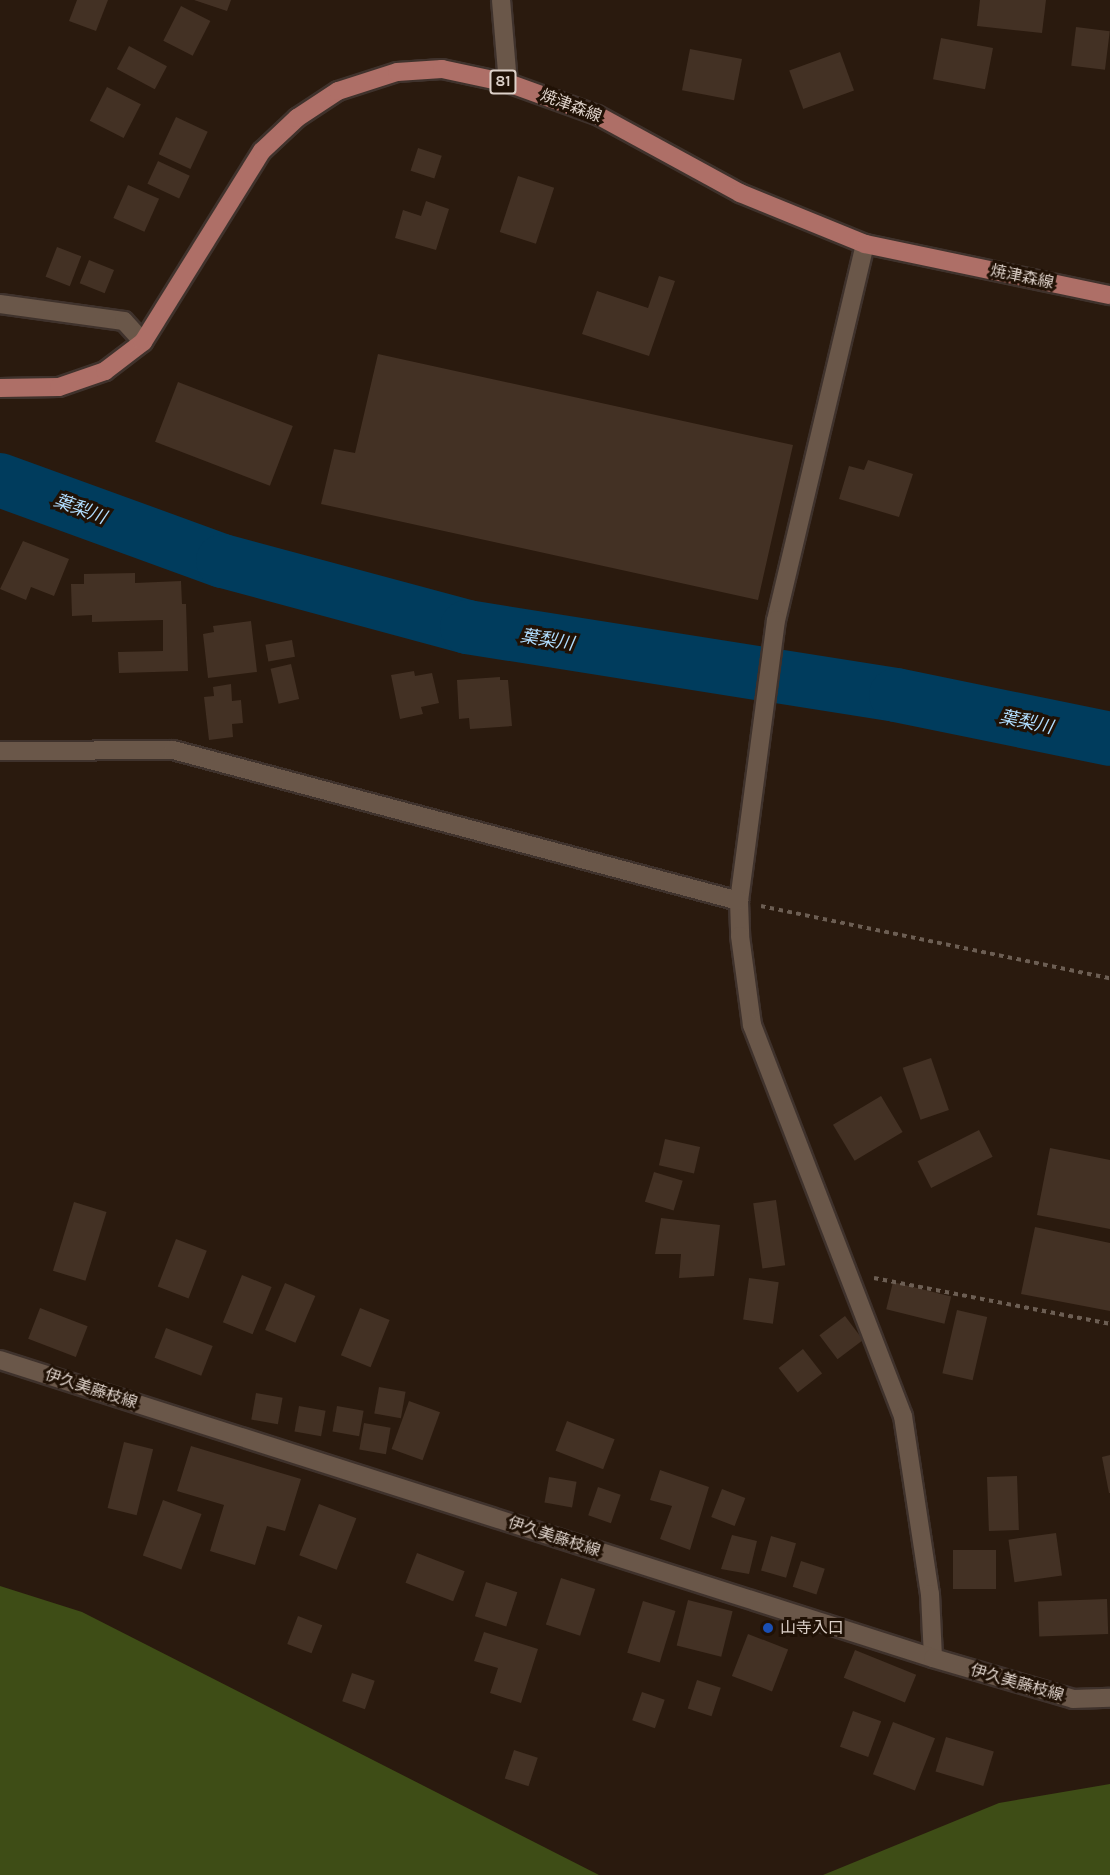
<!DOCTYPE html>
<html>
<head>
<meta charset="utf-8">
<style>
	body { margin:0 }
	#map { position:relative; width:1110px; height:1875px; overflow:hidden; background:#2a1a0e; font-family:Karla,"Noto Sans JP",sans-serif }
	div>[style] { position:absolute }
	.green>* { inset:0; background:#3e4d16 }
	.river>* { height:54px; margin:-27px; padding:0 27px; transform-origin:27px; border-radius:27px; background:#003c5d }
	.building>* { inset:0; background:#433124; transform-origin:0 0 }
	.path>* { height:4px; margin-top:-2px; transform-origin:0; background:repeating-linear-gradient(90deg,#6c5e53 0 4.5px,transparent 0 9px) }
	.roads { filter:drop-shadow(2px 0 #3f322c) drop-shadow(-2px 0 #3f322c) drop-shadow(0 2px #3f322c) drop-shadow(0 -2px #3f322c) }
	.street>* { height:18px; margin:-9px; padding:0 9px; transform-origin:9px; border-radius:9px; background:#6a5749 }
	.secondary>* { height:18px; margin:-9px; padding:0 9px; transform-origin:9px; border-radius:9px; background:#6a5749 }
	.primary>* { height:18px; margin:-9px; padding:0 9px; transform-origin:9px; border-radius:9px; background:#ae6f67 }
	.dots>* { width:16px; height:16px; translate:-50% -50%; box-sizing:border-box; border:3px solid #201105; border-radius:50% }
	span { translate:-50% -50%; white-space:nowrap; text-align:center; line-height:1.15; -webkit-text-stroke:6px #201105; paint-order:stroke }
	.shield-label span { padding:2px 4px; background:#201105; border:2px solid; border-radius:4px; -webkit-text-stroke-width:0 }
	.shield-label { font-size:15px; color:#ddd1c9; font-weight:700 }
	.street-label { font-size:16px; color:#ddd1c9 }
	.poi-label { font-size:16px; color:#ddd1c9 }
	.left { translate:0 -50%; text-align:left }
	.water-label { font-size:18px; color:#b0ddfe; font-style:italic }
</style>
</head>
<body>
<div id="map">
	<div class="green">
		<div style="clip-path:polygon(0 1586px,82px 1612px,599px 1875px,0 1875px)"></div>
		<div style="clip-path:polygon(1110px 1784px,1110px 1875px,823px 1875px,999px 1803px)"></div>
	</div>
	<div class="river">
		<div style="left:0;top:480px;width:237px;rotate:20deg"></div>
		<div style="left:223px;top:561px;width:253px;rotate:15.1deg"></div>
		<div style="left:467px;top:627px;width:434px;rotate:9deg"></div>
		<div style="left:896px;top:695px;width:218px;rotate:11.6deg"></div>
	</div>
	<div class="building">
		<div style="clip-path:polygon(77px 0,108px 0,96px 31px,69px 21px)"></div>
		<div style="clip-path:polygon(194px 0,231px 0,227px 11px)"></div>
		<div style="clip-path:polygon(980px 0,1046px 0,1042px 33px,977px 26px)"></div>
		<div style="left:181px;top:6px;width:33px;height:39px;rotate:27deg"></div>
		<div style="left:1076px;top:27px;width:34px;height:39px;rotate:7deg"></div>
		<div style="left:941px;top:38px;width:53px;height:42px;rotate:11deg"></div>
		<div style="left:129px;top:46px;width:43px;height:26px;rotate:28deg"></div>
		<div style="left:690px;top:49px;width:53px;height:42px;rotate:11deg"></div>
		<div style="left:840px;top:52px;width:41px;height:54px;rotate:70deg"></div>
		<div style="left:107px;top:87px;width:38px;height:38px;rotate:27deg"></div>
		<div style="left:176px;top:117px;width:35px;height:41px;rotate:25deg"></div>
		<div style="left:418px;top:148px;width:25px;height:24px;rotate:18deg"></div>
		<div style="left:158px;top:161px;width:35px;height:25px;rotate:25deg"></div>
		<div style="left:518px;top:176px;width:38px;height:59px;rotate:18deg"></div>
		<div style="left:128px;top:185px;width:34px;height:36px;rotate:24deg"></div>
		<div style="clip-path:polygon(426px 201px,449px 209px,436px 250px,395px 238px,403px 210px,421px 216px)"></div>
		<div style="left:57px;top:247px;width:26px;height:32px;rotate:21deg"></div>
		<div style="left:89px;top:260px;width:27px;height:25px;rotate:22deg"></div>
		<div style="clip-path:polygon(659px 276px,675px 281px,649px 356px,582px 334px,597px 291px,648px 308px)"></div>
		<div style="clip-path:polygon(378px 354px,793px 445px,758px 600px,321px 504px,334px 449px,355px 453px)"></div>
		<div style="left:178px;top:382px;width:123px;height:64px;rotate:21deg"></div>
		<div style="clip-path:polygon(868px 460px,913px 474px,899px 517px,839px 499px,849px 466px,864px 470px)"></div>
		<div style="clip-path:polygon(23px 541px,69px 559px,54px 596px,31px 587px,26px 600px,0 589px)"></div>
		<div style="clip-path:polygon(135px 573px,135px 583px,181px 581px,182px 604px,186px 604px,188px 671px,119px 673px,118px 652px,163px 651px,163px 620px,92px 622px,92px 615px,72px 616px,71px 584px,84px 584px,84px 574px)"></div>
		<div style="clip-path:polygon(251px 621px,257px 672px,208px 678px,203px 634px,214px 632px,213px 626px)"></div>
		<div style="left:292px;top:640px;width:17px;height:27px;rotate:80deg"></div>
		<div style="left:291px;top:664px;width:36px;height:21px;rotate:77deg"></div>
		<div style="clip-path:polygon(414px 671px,415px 676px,432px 673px,439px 703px,421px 707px,423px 714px,400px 719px,391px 675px)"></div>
		<div style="clip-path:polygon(500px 677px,500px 680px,508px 680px,512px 726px,470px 729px,469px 718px,459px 719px,457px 680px)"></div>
		<div style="clip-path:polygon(231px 684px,232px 701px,241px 700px,243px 723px,232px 724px,233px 737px,209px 740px,204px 697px,214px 696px,213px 687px)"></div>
		<div style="left:931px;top:1058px;width:55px;height:30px;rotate:71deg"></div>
		<div style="left:881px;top:1096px;width:42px;height:56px;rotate:59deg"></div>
		<div style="left:979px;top:1130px;width:30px;height:69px;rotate:63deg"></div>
		<div style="left:665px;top:1139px;width:36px;height:27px;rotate:13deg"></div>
		<div style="clip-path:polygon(1050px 1148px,1110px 1160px,1110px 1229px,1037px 1215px)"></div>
		<div style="left:654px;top:1172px;width:30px;height:31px;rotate:17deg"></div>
		<div style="left:776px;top:1200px;width:66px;height:23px;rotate:82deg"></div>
		<div style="left:74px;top:1202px;width:34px;height:72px;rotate:17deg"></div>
		<div style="clip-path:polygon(661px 1218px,720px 1225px,714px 1276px,679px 1278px,681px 1254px,655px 1254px)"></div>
		<div style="clip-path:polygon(1035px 1227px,1110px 1243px,1110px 1311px,1021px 1294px)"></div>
		<div style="left:176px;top:1239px;width:33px;height:51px;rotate:21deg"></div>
		<div style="left:242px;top:1275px;width:32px;height:51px;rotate:22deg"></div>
		<div style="left:749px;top:1278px;width:30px;height:42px;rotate:8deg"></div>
		<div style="left:893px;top:1282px;width:60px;height:28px;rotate:14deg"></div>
		<div style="left:285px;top:1283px;width:33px;height:51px;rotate:23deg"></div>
		<div style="left:40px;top:1308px;width:51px;height:33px;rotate:21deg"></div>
		<div style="left:360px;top:1308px;width:32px;height:51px;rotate:22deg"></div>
		<div style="left:957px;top:1310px;width:31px;height:65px;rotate:13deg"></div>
		<div style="left:845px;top:1316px;width:30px;height:32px;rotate:53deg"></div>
		<div style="left:166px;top:1328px;width:50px;height:32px;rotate:21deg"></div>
		<div style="left:803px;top:1349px;width:31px;height:31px;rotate:52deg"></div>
		<div style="left:379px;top:1387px;width:27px;height:27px;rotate:10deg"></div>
		<div style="left:256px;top:1393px;width:27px;height:27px;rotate:10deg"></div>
		<div style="left:409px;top:1401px;width:33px;height:51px;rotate:20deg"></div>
		<div style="left:299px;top:1406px;width:27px;height:26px;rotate:10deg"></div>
		<div style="left:337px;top:1406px;width:27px;height:26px;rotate:10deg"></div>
		<div style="left:567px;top:1421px;width:51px;height:32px;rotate:21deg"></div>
		<div style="left:364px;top:1423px;width:27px;height:27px;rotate:10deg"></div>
		<div style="left:124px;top:1442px;width:30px;height:68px;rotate:14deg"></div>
		<div style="clip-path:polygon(191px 1446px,301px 1479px,285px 1531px,267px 1526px,255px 1565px,210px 1551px,224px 1505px,177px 1491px)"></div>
		<div style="clip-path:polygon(1110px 1455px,1110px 1493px,1109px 1493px,1102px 1457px)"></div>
		<div style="clip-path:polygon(660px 1470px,709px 1487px,690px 1550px,660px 1539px,672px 1506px,650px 1500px)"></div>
		<div style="left:1017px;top:1476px;width:54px;height:30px;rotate:88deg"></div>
		<div style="left:549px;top:1477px;width:28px;height:26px;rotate:10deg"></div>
		<div style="left:598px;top:1487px;width:24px;height:30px;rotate:19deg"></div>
		<div style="left:722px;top:1489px;width:25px;height:30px;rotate:21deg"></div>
		<div style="left:163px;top:1500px;width:41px;height:59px;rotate:20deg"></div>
		<div style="left:319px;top:1504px;width:40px;height:55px;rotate:21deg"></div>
		<div style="left:1056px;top:1533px;width:43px;height:48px;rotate:82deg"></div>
		<div style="clip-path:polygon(732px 1535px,757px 1541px,749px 1574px,721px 1569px)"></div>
		<div style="left:771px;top:1536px;width:26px;height:36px;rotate:16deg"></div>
		<div style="left:953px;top:1550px;width:43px;height:39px"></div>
		<div style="left:417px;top:1553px;width:51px;height:32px;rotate:21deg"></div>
		<div style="left:801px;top:1561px;width:25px;height:27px;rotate:18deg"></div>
		<div style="left:561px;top:1578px;width:36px;height:49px;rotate:18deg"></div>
		<div style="left:486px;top:1582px;width:33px;height:36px;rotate:18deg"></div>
		<div style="left:1107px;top:1599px;width:35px;height:69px;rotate:88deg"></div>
		<div style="left:688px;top:1600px;width:46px;height:47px;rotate:14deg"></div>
		<div style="left:643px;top:1601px;width:34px;height:54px;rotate:17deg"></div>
		<div style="left:298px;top:1616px;width:26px;height:30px;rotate:21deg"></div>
		<div style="clip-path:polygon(484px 1632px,538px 1649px,521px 1703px,490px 1693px,498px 1668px,474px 1661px)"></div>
		<div style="left:748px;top:1634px;width:43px;height:45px;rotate:21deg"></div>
		<div style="left:855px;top:1650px;width:66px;height:30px;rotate:22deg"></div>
		<div style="left:352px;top:1673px;width:24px;height:30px;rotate:19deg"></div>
		<div style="left:697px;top:1680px;width:25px;height:30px;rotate:18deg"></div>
		<div style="left:642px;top:1692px;width:24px;height:30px;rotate:19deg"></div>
		<div style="left:853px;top:1711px;width:30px;height:38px;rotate:20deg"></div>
		<div style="left:893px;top:1722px;width:45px;height:56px;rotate:21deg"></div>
		<div style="left:946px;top:1737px;width:50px;height:36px;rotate:17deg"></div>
		<div style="left:514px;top:1750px;width:25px;height:30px;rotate:18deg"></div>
	</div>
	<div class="path">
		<div style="left:761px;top:906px;width:356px;rotate:11.7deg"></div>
		<div style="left:874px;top:1278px;width:240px;rotate:11deg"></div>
	</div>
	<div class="roads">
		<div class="street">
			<div style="left:501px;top:0;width:83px;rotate:85.2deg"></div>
			<div style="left:865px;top:244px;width:386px;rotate:103.3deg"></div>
			<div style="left:776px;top:620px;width:283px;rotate:97.5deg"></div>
			<div style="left:739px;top:901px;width:35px;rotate:88deg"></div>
			<div style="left:740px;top:936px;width:90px;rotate:82.3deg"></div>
			<div style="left:752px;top:1025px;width:419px;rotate:68.9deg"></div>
			<div style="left:903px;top:1416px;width:180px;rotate:81.4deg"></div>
			<div style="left:930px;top:1594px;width:64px;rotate:87.3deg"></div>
			<div style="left:0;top:304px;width:125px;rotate:7.8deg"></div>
			<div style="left:124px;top:321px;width:28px;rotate:48deg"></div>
			<div style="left:0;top:751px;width:173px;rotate:-0.3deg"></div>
			<div style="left:173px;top:750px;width:586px;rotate:14.94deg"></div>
		</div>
		<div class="secondary">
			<div style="left:0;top:1360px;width:979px;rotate:17.71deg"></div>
			<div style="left:933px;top:1658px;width:146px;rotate:16.3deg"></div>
			<div style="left:1073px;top:1699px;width:37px;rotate:-2deg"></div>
		</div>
		<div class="primary">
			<div style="left:0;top:388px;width:59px;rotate:-1deg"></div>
			<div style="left:59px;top:387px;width:49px;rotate:-19.2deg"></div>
			<div style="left:105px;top:371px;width:48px;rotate:-37.3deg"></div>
			<div style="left:143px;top:342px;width:225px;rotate:-58.1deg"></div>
			<div style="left:262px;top:151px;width:48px;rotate:-43.3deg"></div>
			<div style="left:297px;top:118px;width:49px;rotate:-33.4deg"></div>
			<div style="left:338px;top:91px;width:62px;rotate:-17.9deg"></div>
			<div style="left:397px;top:72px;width:45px;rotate:-3.8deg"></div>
			<div style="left:442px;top:69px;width:67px;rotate:12deg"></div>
			<div style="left:508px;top:83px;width:95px;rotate:19.8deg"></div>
			<div style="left:597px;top:115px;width:163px;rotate:28.6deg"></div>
			<div style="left:740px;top:193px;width:135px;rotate:22.2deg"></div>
			<div style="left:865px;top:244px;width:250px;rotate:11.8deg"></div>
		</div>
	</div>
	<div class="dots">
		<div style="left:768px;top:1628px;background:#1a4fb4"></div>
	</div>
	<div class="shield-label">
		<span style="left:503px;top:82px">81</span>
	</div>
	<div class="street-label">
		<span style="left:571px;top:106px;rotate:21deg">焼津森線</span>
		<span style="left:1022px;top:277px;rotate:12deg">焼津森線</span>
		<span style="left:91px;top:1389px;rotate:18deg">伊久美藤枝線</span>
		<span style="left:554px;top:1537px;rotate:18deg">伊久美藤枝線</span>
		<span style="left:1017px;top:1683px;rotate:16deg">伊久美藤枝線</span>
	</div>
	<div class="poi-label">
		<span class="left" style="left:780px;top:1628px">山寺入口</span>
	</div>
	<div class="water-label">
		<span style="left:80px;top:509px;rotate:20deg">葉梨川</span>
		<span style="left:547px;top:640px;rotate:9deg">葉梨川</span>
		<span style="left:1026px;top:722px;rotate:12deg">葉梨川</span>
	</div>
</div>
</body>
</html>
